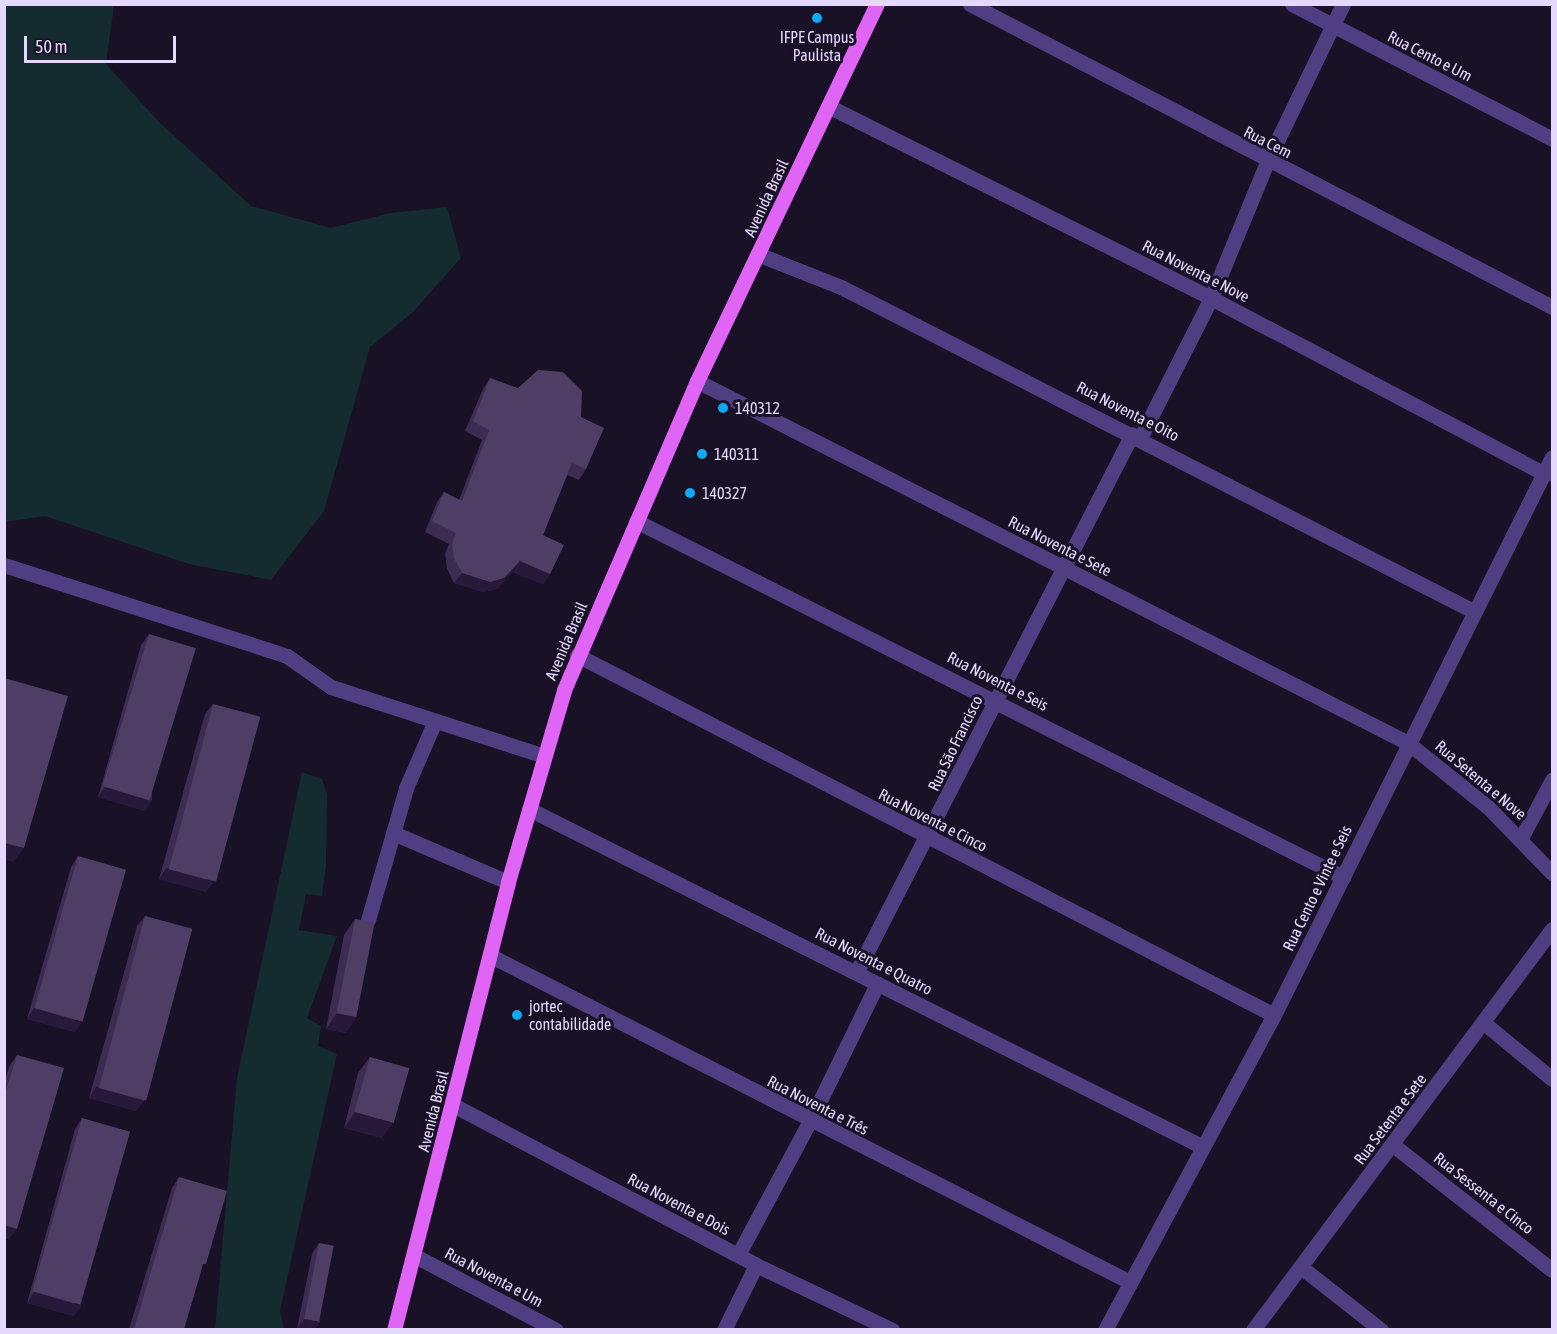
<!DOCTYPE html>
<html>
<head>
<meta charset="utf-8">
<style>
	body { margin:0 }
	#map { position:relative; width:1557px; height:1334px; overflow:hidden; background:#191126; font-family:"Asap Condensed",sans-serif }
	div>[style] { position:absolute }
	.green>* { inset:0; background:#142b30 }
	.street>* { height:15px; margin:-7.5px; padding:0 7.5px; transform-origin:7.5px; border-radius:7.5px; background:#503e83 }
	.primary>* { height:15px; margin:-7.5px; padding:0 7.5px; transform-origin:7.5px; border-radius:7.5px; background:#e065f7 }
	.wall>* { inset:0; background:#3c2b53 }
	.shaded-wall>* { inset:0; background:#261939 }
	.building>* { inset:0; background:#4e3e65; transform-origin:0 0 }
	.dots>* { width:16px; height:16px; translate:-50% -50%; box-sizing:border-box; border:3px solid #191126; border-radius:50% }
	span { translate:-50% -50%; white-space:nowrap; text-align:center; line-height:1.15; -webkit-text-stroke:6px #191126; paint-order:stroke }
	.poi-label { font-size:16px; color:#e4d8fd }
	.left { translate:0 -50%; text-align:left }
	.street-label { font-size:16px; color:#e4d8fd }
	.frame { position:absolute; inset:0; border:6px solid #e4d8fd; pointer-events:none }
	.scale { position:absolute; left:24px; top:36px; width:152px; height:27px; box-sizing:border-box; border:3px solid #e4d8fd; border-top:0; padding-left:8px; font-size:18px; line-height:21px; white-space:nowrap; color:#e4d8fd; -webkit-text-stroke:4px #191126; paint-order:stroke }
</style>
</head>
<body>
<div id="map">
	<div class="green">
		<div style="clip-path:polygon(5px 4px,114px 5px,106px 64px,159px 122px,251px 206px,331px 228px,391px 213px,447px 207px,461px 258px,412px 313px,370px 347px,324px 511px,271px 580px,189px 564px,45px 516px,5px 522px)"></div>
		<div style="clip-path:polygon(302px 772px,322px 779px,327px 795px,326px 865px,322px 896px,306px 894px,299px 930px,337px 936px,307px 1018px,321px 1026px,318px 1046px,337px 1054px,280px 1311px,284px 1329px,215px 1329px,237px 1078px)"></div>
	</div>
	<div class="street">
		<div style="left:970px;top:4px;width:656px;rotate:27.5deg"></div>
		<div style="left:1292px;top:4px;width:293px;rotate:27.4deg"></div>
		<div style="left:828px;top:106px;width:428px;rotate:26.6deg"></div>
		<div style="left:1211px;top:298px;width:378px;rotate:27.8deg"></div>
		<div style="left:760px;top:255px;width:87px;rotate:21.6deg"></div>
		<div style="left:841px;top:287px;width:712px;rotate:27.14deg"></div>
		<div style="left:697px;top:381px;width:798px;rotate:26.98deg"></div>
		<div style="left:1408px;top:743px;width:102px;rotate:38.7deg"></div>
		<div style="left:1488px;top:807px;width:92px;rotate:45.9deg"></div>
		<div style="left:1140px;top:438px;width:157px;rotate:-63.1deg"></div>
		<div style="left:1211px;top:298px;width:147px;rotate:-67.6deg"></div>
		<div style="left:1267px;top:162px;width:175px;rotate:-64.3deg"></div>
		<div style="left:636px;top:521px;width:792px;rotate:26.73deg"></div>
		<div style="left:4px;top:565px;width:297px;rotate:17.8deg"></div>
		<div style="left:287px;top:656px;width:54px;rotate:35.2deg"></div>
		<div style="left:331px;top:687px;width:224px;rotate:17.9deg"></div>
		<div style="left:577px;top:655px;width:784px;rotate:27.32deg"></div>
		<div style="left:529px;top:809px;width:752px;rotate:26.63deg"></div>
		<div style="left:393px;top:833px;width:125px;rotate:23.1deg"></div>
		<div style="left:1521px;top:838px;width:66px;rotate:-61.9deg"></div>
		<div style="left:368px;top:920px;width:137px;rotate:-73.9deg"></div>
		<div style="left:406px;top:788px;width:73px;rotate:-66.6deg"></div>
		<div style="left:491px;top:956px;width:717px;rotate:27.03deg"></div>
		<div style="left:857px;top:971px;width:603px;rotate:-62.88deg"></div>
		<div style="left:1484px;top:1023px;width:88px;rotate:39.5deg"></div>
		<div style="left:453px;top:1105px;width:343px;rotate:27.8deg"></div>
		<div style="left:756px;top:1265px;width:151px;rotate:25.5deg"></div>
		<div style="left:1393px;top:1145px;width:202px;rotate:38.2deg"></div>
		<div style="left:738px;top:1255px;width:152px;rotate:-61.8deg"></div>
		<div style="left:810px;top:1121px;width:153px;rotate:-63.9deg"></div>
		<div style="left:415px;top:1256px;width:159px;rotate:27.7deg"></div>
		<div style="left:1301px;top:1267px;width:102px;rotate:38.2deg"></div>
		<div style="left:724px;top:1330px;width:72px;rotate:-63.8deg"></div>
		<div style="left:1105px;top:1330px;width:357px;rotate:-61.8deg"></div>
		<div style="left:1274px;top:1015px;width:623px;rotate:-63.52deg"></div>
		<div style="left:1253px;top:1330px;width:500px;rotate:-53.29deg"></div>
	</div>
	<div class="primary">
		<div style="left:394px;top:1330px;width:462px;rotate:-75.7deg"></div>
		<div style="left:508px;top:882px;width:200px;rotate:-73.7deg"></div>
		<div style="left:564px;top:690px;width:336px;rotate:-66.7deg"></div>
		<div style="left:697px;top:381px;width:418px;rotate:-64.5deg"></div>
	</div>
	<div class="wall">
		<div style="clip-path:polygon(490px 378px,581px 417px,586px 469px,579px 480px,567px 475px,543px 535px,550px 574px,543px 584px,512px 572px,497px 589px,483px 592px,454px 583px,447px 569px,445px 554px,449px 544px,425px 532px,437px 502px,444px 492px,459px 500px,482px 440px,465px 431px,483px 389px)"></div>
		<div style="clip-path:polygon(149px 634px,152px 800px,145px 811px,98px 797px,141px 645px)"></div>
		<div style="clip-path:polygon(213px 704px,206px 892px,159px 879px,205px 714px)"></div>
		<div style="clip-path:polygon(78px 856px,75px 1032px,27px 1019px,71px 867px)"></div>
		<div style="clip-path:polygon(145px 916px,144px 1101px,136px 1111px,89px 1098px,137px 926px)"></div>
		<div style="clip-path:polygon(355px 919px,346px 1033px,326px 1029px,344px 935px)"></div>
		<div style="clip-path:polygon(17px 1055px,9px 1239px,4px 1238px,4px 1082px,10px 1065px)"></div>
		<div style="clip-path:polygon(370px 1057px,382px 1138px,344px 1128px,358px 1073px)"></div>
		<div style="clip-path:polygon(82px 1118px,74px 1316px,27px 1303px,75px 1129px)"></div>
		<div style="clip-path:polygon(179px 1177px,201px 1272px,184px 1329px,129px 1329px,172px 1188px)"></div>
		<div style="clip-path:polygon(319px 1243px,320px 1322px,315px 1329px,297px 1329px,312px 1254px)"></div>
	</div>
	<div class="shaded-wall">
		<div style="clip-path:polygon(520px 561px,550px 574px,543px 584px,512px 572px,497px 589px,483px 592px,454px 583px,462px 573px)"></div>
		<div style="clip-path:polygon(105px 787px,152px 800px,145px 811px,98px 797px)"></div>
		<div style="clip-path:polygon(4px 843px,24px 848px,14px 862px,4px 860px)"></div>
		<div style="clip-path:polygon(166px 868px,214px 882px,206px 892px,159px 879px)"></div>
		<div style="clip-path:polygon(34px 1008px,82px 1022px,75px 1032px,27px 1019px)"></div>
		<div style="clip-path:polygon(337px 1013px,357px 1017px,346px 1033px,326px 1029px)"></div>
		<div style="clip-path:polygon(96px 1087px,144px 1101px,136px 1111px,89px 1098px)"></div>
		<div style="clip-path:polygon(355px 1112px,393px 1123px,382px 1138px,344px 1128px)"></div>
		<div style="clip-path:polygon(4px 1225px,17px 1229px,9px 1239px,4px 1238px)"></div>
		<div style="clip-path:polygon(34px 1292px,82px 1306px,74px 1316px,27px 1303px)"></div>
		<div style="clip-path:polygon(304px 1319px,320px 1322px,315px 1329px,297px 1329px)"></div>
	</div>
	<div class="building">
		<div style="clip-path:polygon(538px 370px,563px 372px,582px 391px,581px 417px,604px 428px,586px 469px,572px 463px,543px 535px,564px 545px,550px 574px,520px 561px,504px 578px,490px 582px,462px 573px,454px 558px,452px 543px,456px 533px,432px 521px,444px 492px,462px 501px,489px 430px,473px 421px,490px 378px,518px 388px)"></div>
		<div style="left:149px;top:634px;width:49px;height:159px;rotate:17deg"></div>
		<div style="clip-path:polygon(4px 678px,68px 696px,24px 848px,4px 843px)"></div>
		<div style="left:213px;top:704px;width:49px;height:171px;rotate:15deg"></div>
		<div style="left:78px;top:856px;width:50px;height:158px;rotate:16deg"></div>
		<div style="left:145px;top:916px;width:49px;height:178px;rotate:15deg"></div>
		<div style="left:355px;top:919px;width:20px;height:96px;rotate:11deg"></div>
		<div style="clip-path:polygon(17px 1055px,64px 1068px,17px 1229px,4px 1225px,4px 1097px)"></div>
		<div style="left:370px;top:1057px;width:41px;height:57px;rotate:16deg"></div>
		<div style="left:82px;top:1118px;width:50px;height:180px;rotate:16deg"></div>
		<div style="clip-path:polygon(179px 1177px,227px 1191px,206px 1264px,203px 1264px,184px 1329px,134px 1329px)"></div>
		<div style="left:319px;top:1243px;width:15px;height:77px;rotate:11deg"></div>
	</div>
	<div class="dots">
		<div style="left:817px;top:18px;background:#0eaaf3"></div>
		<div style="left:723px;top:408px;background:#0eaaf3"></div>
		<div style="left:702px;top:454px;background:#0eaaf3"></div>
		<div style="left:690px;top:493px;background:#0eaaf3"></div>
		<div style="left:517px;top:1015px;background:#0eaaf3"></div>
	</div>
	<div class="poi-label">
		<span style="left:817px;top:46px">IFPE Campus<br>Paulista</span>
		<span class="left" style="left:735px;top:408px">140312</span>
		<span class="left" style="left:714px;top:454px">140311</span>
		<span class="left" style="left:702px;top:493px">140327</span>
		<span class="left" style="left:529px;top:1015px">jortec<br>contabilidade</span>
	</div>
	<div class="street-label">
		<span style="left:1430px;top:56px;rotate:27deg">Rua Cento e Um</span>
		<span style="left:1268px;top:142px;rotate:27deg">Rua Cem</span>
		<span style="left:766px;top:198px;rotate:-65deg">Avenida Brasil</span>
		<span style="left:1196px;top:271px;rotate:27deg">Rua Noventa e Nove</span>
		<span style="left:1128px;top:411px;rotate:27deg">Rua Noventa e Oito</span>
		<span style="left:1060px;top:546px;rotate:27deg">Rua Noventa e Sete</span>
		<span style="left:566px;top:641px;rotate:-67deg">Avenida Brasil</span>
		<span style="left:998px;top:681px;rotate:27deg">Rua Noventa e Seis</span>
		<span style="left:955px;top:743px;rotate:-64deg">Rua São Francisco</span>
		<span style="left:1481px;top:780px;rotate:40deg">Rua Setenta e Nove</span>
		<span style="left:933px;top:820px;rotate:27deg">Rua Noventa e Cinco</span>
		<span style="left:1317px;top:888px;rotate:-64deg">Rua Cento e Vinte e Seis</span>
		<span style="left:874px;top:961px;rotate:27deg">Rua Noventa e Quatro</span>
		<span style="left:818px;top:1105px;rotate:27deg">Rua Noventa e Três</span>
		<span style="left:433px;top:1111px;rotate:-76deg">Avenida Brasil</span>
		<span style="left:1390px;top:1119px;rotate:-53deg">Rua Setenta e Sete</span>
		<span style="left:1484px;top:1193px;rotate:38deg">Rua Sessenta e Cinco</span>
		<span style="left:679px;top:1204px;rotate:28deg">Rua Noventa e Dois</span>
		<span style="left:494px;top:1277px;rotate:28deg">Rua Noventa e Um</span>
	</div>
	<div class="frame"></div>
	<div class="scale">50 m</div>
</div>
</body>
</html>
